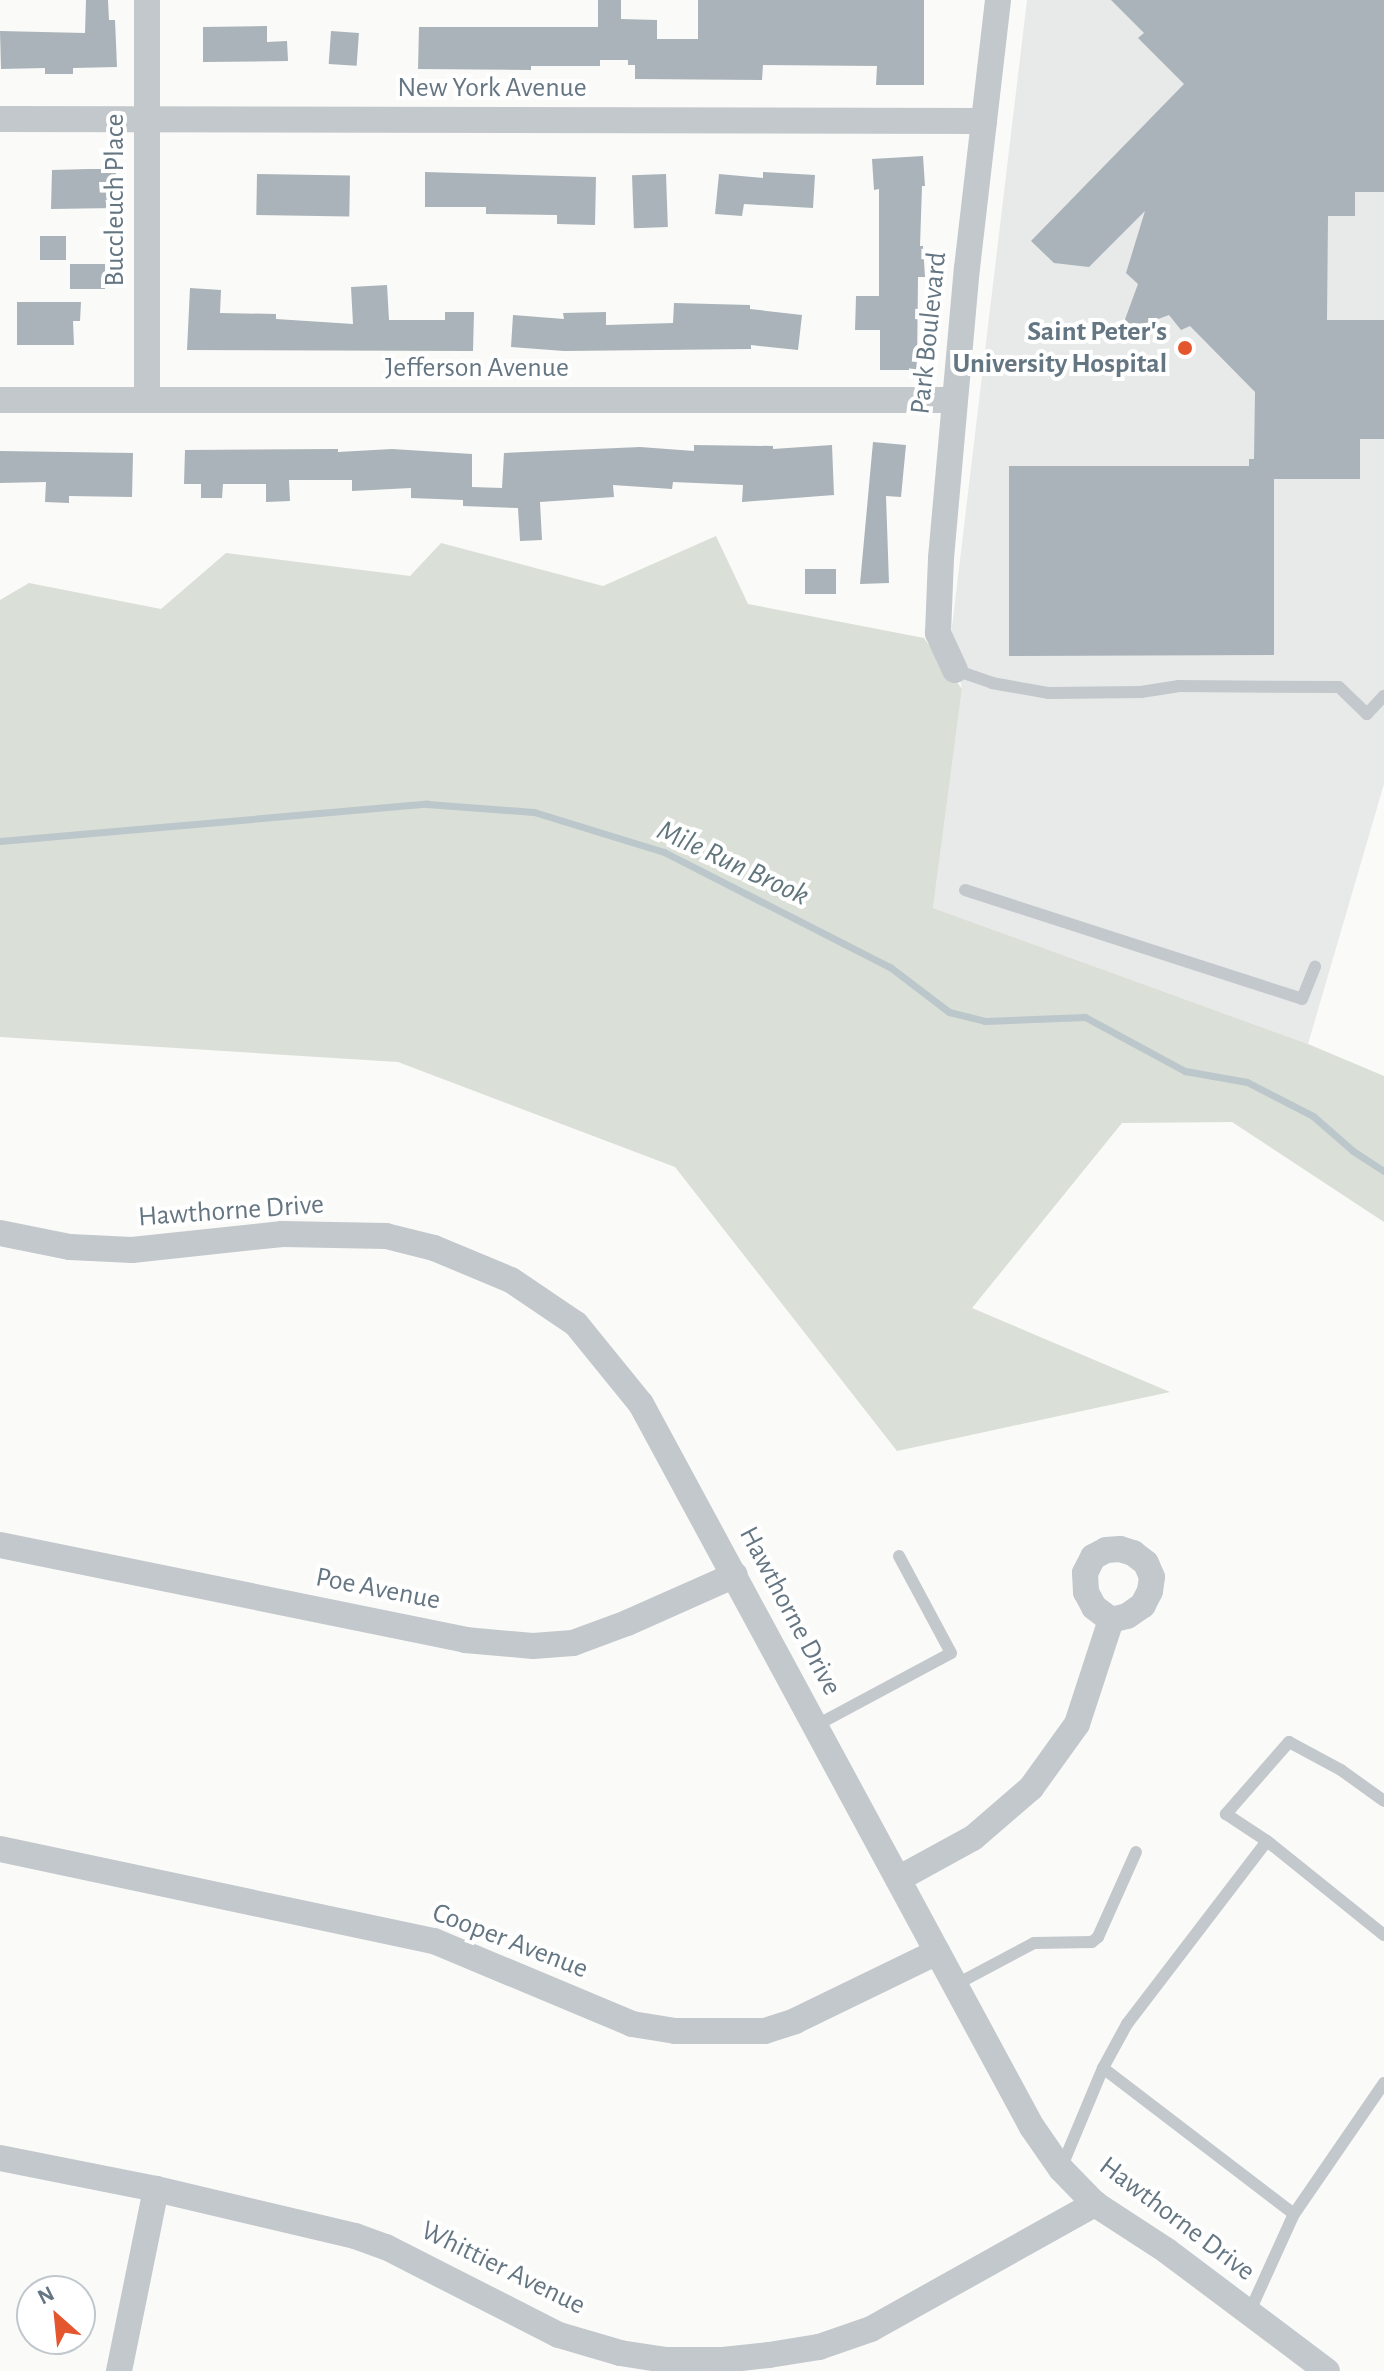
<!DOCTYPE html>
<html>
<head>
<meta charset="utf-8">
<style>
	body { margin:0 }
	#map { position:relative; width:1384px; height:2371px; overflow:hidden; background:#fafaf8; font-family:"Alegreya Sans",sans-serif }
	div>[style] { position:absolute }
	.built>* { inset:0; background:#e8e9e9 }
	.green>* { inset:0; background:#dadfd7 }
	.stream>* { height:7px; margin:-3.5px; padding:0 3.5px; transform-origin:3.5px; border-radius:3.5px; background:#bbc7cb }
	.building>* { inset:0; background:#aab3b9; transform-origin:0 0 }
	.service>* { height:12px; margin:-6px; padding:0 6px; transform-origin:6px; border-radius:6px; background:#c3c8cc }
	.minor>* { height:26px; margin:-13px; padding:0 13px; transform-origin:13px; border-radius:13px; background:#c3c8cc }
	.dots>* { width:22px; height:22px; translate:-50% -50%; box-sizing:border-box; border:4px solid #fff; border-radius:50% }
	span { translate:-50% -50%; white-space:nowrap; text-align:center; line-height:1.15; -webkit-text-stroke:8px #fff; paint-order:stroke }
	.street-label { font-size:28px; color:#657683 }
	.poi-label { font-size:28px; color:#657683; font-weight:700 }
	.right { translate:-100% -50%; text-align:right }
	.water-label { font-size:30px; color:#60757c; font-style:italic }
	.north { position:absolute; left:16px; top:2275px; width:80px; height:80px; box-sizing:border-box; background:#fff; border:2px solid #c1c8cd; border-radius:50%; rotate:333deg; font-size:22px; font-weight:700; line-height:32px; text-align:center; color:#657683 }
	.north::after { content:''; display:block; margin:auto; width:28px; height:36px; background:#e4572e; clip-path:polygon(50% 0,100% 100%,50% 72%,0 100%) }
</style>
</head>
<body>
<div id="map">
	<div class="built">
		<div style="clip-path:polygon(1027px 0,1384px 0,1384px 784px,1308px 1044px,933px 908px,962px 689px,951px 635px)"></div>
	</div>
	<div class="green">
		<div style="clip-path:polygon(716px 536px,748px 604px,924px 638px,962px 689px,933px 908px,1308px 1044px,1384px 1076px,1384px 1222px,1232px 1122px,1122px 1123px,972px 1308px,1170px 1392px,897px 1451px,675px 1167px,398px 1062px,0 1037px,0 600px,29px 583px,161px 609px,226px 553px,410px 576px,441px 543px,603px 586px)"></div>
	</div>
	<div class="stream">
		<div style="left:0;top:841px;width:429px;rotate:-5deg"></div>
		<div style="left:427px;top:804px;width:107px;rotate:4.3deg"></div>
		<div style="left:534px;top:812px;width:136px;rotate:17.1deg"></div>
		<div style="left:664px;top:852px;width:254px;rotate:27deg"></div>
		<div style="left:890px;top:967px;width:74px;rotate:37.3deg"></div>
		<div style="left:949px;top:1012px;width:37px;rotate:14deg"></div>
		<div style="left:985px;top:1021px;width:100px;rotate:-2.3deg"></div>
		<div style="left:1085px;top:1017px;width:114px;rotate:28.4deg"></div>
		<div style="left:1185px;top:1071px;width:63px;rotate:10.1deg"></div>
		<div style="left:1247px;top:1082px;width:74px;rotate:27.3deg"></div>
		<div style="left:1313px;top:1116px;width:53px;rotate:41.2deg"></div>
		<div style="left:1353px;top:1151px;width:37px;rotate:33deg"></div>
	</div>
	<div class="building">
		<div style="clip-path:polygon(86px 0,108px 0,109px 20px,115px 20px,117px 67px,73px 68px,73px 74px,45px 74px,45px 68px,1px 69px,0 31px,85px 33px)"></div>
		<div style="clip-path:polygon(598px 0,621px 0,621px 19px,657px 20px,657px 39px,698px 39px,698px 0,924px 0,924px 85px,876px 85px,877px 66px,763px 65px,762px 80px,635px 79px,635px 65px,628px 65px,628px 60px,600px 60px,600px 66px,531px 66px,531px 70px,418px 69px,419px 27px,598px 27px)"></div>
		<div style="clip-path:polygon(1111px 0,1384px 0,1384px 192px,1355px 192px,1355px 216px,1328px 216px,1327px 320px,1384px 320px,1384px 439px,1360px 439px,1360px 479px,1274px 479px,1274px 655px,1009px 656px,1009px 466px,1249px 466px,1249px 459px,1254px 459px,1255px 392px,1190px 326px,1181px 330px,1169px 315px,1120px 333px,1138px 284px,1126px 273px,1145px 211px,1089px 267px,1054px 263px,1031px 241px,1184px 84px,1138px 38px,1144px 33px)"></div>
		<div style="clip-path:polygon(267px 26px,267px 42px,287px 41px,288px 61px,203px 62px,203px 27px)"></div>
		<div style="left:331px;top:31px;width:28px;height:33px;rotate:4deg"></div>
		<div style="clip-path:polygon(923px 156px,925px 186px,922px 186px,920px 246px,923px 246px,925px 277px,918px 277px,917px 370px,880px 370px,880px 330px,855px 330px,856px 296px,879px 296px,879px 189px,874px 190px,872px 159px)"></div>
		<div style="clip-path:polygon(89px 169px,116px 169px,116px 208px,51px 209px,52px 170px)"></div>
		<div style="clip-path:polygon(425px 172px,596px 177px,595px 225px,557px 224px,557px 215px,486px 214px,486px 207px,425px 207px)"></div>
		<div style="clip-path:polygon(763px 172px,815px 175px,813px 208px,744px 204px,742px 216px,715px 214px,719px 174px,763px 178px)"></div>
		<div style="left:257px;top:174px;width:93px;height:41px;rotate:1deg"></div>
		<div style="left:666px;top:174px;width:53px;height:34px;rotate:88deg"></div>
		<div style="left:40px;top:236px;width:26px;height:24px"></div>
		<div style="left:70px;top:264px;width:35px;height:25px"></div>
		<div style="clip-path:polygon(387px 285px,389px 320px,445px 320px,445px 312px,474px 312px,473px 351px,187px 350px,190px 288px,221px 290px,220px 313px,276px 314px,276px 319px,353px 324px,351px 287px)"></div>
		<div style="clip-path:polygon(17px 302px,81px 302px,80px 321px,73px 321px,74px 345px,17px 345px)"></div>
		<div style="clip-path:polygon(674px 303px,750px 305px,750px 309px,802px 315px,798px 350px,751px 345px,751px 349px,564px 351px,511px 347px,513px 315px,564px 319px,563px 313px,606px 312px,606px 325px,673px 323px)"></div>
		<div style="clip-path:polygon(873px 442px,906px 445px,901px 497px,886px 496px,889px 583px,860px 584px)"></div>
		<div style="clip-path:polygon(694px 445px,773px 446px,773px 449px,832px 445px,834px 495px,742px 502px,743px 485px,673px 482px,672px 489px,613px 485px,614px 497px,540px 502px,542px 540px,520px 541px,518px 508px,463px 506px,463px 500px,411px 498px,411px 488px,352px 491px,352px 480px,289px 480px,290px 501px,266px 502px,266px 484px,223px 484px,222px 498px,201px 498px,201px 484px,184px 484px,185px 450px,338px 449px,338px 452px,392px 449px,472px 454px,472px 487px,502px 488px,504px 453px,640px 447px,694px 451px)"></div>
		<div style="clip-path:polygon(0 451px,133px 453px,132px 497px,69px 496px,69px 503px,45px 502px,46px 482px,0 483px)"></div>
		<div style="left:805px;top:569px;width:31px;height:25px"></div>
	</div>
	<div class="service">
		<div style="left:955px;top:670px;width:39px;rotate:19deg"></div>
		<div style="left:992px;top:683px;width:58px;rotate:10deg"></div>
		<div style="left:1049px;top:693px;width:92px;rotate:-0.6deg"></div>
		<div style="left:1141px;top:692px;width:37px;rotate:-9deg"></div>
		<div style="left:1178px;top:686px;width:161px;rotate:0.4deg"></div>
		<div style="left:1339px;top:687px;width:39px;rotate:44deg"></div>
		<div style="left:1367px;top:714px;width:25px;rotate:-47deg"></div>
		<div style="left:965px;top:890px;width:354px;rotate:17.9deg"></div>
		<div style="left:1302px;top:999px;width:35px;rotate:-68deg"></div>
		<div style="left:815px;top:1726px;width:154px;rotate:-28.2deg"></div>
		<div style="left:951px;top:1653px;width:110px;rotate:-118.2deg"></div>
		<div style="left:1384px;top:1801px;width:53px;rotate:-144.2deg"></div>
		<div style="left:1341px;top:1770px;width:59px;rotate:-151.7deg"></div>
		<div style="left:1289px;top:1742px;width:96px;rotate:131.2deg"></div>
		<div style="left:1226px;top:1814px;width:49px;rotate:33.4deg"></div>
		<div style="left:1267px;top:1841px;width:150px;rotate:38.8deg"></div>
		<div style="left:955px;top:1985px;width:89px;rotate:-28deg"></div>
		<div style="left:1034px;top:1943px;width:58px;rotate:-1deg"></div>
		<div style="left:1092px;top:1942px;width:8px;rotate:-40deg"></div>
		<div style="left:1098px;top:1937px;width:93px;rotate:-65.9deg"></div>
		<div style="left:1103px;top:2068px;width:240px;rotate:37.4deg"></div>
		<div style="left:1062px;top:2166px;width:106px;rotate:-67.3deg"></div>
		<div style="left:1103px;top:2068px;width:50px;rotate:-61.4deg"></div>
		<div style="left:1127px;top:2024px;width:230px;rotate:-52.6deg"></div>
		<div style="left:1249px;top:2313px;width:109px;rotate:-65.6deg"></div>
		<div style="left:1294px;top:2214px;width:159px;rotate:-55.5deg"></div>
	</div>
	<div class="minor">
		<div style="left:0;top:119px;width:984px;rotate:0.12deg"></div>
		<div style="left:0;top:400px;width:954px"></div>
		<div style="left:147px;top:400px;width:400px;rotate:-90deg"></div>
		<div style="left:955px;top:670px;width:41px;rotate:-114.7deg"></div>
		<div style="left:938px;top:633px;width:75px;rotate:-87.7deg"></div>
		<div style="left:941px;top:558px;width:291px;rotate:-84.9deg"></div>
		<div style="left:967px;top:268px;width:270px;rotate:-83.4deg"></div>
		<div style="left:0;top:1233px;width:71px;rotate:11.3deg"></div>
		<div style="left:70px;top:1247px;width:62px;rotate:2.8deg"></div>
		<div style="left:132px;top:1250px;width:151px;rotate:-6.1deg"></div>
		<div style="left:282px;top:1234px;width:104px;rotate:1.1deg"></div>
		<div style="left:386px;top:1236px;width:49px;rotate:14deg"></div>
		<div style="left:434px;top:1248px;width:83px;rotate:22.6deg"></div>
		<div style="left:511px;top:1280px;width:78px;rotate:34.1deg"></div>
		<div style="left:576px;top:1324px;width:103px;rotate:50.9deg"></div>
		<div style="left:641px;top:1404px;width:822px;rotate:61.6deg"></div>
		<div style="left:1032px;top:2127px;width:51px;rotate:55.4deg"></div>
		<div style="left:1061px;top:2169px;width:49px;rotate:45.8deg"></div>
		<div style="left:1095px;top:2204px;width:86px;rotate:33.1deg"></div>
		<div style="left:1167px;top:2251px;width:200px;rotate:36.9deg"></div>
		<div style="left:0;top:1545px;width:475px;rotate:11.5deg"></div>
		<div style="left:465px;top:1640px;width:68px;rotate:5deg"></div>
		<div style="left:533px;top:1646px;width:40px;rotate:-4.3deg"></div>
		<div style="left:573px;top:1643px;width:58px;rotate:-20.3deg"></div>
		<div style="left:627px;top:1623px;width:118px;rotate:-24deg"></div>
		<div style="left:1120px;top:1549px;width:14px;rotate:17deg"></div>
		<div style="left:1133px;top:1553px;width:16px;rotate:38deg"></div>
		<div style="left:1146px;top:1563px;width:15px;rotate:67deg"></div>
		<div style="left:1152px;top:1577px;width:14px;rotate:98deg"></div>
		<div style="left:1150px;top:1591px;width:16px;rotate:117deg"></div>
		<div style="left:1143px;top:1605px;width:19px;rotate:145deg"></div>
		<div style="left:1127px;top:1616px;width:16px;rotate:166deg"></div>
		<div style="left:1111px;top:1620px;width:21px;rotate:-143deg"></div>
		<div style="left:1094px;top:1607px;width:17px;rotate:-118deg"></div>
		<div style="left:1086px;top:1592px;width:19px;rotate:-93deg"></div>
		<div style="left:1085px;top:1573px;width:18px;rotate:-63deg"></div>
		<div style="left:1093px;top:1557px;width:15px;rotate:-28deg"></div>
		<div style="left:1106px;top:1550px;width:14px;rotate:-4deg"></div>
		<div style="left:0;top:1849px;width:444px;rotate:12deg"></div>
		<div style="left:434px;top:1941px;width:215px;rotate:22.7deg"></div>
		<div style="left:632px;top:2024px;width:44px;rotate:9.2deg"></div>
		<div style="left:675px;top:2031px;width:90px"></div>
		<div style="left:765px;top:2031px;width:32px;rotate:-18deg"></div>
		<div style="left:795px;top:2021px;width:158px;rotate:-25.9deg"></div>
		<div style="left:898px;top:1879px;width:85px;rotate:-28.7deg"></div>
		<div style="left:973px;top:1838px;width:77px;rotate:-40.8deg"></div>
		<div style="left:1031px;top:1788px;width:79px;rotate:-54.3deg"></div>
		<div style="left:1077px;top:1724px;width:109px;rotate:-71.9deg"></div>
		<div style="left:0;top:2158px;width:159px;rotate:11.2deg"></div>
		<div style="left:156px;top:2189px;width:204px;rotate:13.3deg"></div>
		<div style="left:355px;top:2236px;width:33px;rotate:20deg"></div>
		<div style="left:386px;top:2247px;width:194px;rotate:27deg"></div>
		<div style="left:559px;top:2335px;width:64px;rotate:16.4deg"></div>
		<div style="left:620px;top:2353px;width:47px;rotate:8.7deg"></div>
		<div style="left:666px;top:2360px;width:57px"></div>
		<div style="left:723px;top:2360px;width:46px;rotate:-6.2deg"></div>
		<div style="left:769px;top:2355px;width:51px;rotate:-9.1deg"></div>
		<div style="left:819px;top:2347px;width:55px;rotate:-19.1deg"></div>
		<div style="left:871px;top:2329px;width:257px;rotate:-29.2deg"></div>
		<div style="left:119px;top:2371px;width:186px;rotate:-78.5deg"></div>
	</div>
	<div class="dots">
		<div style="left:1185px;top:348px;background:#e4572e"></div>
	</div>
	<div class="street-label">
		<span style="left:492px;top:88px">New York Avenue</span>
		<span style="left:115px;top:200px;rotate:-90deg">Buccleuch Place</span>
		<span style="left:929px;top:333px;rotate:-84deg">Park Boulevard</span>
		<span style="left:477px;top:368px">Jefferson Avenue</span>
		<span style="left:231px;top:1211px;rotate:-4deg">Hawthorne Drive</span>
		<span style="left:378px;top:1589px;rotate:11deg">Poe Avenue</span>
		<span style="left:790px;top:1611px;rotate:62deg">Hawthorne Drive</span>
		<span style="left:510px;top:1941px;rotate:21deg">Cooper Avenue</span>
		<span style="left:1177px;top:2219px;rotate:37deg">Hawthorne Drive</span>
		<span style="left:503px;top:2268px;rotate:26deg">Whittier Avenue</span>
	</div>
	<div class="poi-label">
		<span class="right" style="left:1167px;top:348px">Saint Peter's<br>University Hospital</span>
	</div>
	<div class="water-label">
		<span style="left:733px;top:863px;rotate:25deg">Mile Run Brook</span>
	</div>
	<div class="north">N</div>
</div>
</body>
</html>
